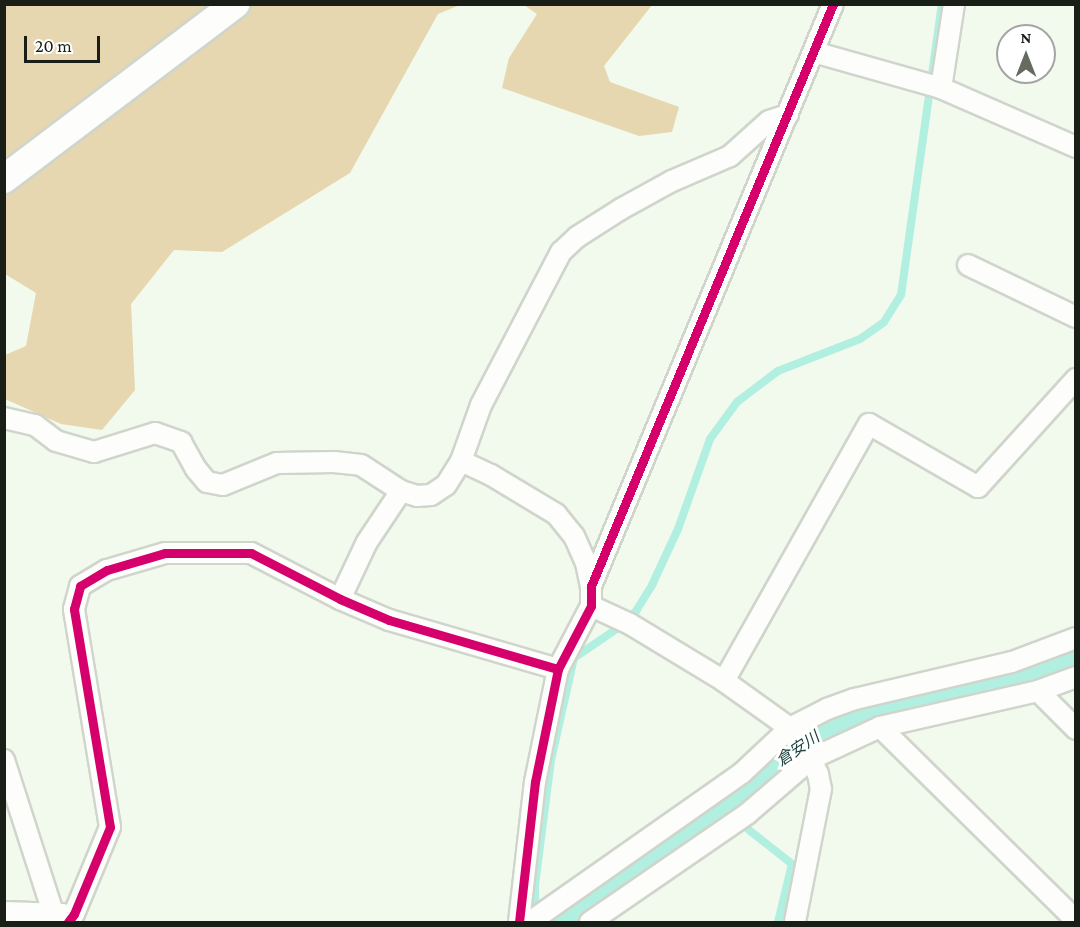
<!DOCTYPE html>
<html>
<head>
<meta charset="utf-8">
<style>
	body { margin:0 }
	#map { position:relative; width:1080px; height:927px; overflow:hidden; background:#f2f9ed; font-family:"Crimson Pro","Noto Sans JP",serif }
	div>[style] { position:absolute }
	.forest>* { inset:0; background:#e6d7b0 }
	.stream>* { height:8px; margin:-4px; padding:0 4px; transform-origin:4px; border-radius:4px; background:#b1efe0 }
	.river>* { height:46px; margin:-23px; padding:0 23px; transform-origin:23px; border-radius:23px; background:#b1efe0 }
	.roads { filter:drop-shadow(2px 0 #d0d5cc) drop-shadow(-2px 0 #d0d5cc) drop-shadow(0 2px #d0d5cc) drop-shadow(0 -2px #d0d5cc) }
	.street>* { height:20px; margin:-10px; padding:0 10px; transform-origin:10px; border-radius:10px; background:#fdfefc }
	.secondary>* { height:28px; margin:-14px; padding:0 14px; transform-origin:14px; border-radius:14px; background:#fdfefc }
	.cycleway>* { height:9px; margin:-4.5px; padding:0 4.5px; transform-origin:4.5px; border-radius:4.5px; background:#d6006c }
	span { translate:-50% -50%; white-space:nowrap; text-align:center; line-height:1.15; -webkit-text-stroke:6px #fff; paint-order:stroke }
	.water-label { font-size:16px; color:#1c443d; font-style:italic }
	.frame { position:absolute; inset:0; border:6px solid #191e16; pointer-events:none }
	.north { position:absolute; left:996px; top:24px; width:60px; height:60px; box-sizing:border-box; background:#fff; border:2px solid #a3a5a2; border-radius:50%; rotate:0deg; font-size:16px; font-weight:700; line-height:24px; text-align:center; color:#191e16 }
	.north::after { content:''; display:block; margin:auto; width:21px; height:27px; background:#656b61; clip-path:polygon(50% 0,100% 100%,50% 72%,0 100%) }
	.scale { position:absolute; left:24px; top:36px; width:76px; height:27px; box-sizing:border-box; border:3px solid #191e16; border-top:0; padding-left:8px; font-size:18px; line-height:21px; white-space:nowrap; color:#191e16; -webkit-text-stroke:4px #fff; paint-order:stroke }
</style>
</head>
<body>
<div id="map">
	<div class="forest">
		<div style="clip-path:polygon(5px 5px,460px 5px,438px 14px,350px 173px,222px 252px,174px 250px,131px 304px,135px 390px,102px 430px,61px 424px,5px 399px,5px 355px,26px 346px,36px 293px,5px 274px)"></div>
		<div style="clip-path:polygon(524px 5px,652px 5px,604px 66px,610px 82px,679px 107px,672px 132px,639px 136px,502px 88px,509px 58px,537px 14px)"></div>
	</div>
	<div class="stream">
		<div style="left:726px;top:802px;width:14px;rotate:54deg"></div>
		<div style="left:749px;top:830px;width:55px;rotate:38.3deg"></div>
		<div style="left:792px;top:864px;width:60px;rotate:103.6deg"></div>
		<div style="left:535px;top:909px;width:24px;rotate:-90deg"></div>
		<div style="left:535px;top:885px;width:126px;rotate:-82.7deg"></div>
		<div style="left:551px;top:760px;width:105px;rotate:-77.3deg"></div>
		<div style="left:574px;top:658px;width:53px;rotate:-34.3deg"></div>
		<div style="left:618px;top:628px;width:25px;rotate:-43deg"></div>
		<div style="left:636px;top:611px;width:31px;rotate:-58deg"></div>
		<div style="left:652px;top:585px;width:62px;rotate:-65.1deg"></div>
		<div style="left:678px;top:529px;width:96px;rotate:-70.4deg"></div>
		<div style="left:710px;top:439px;width:46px;rotate:-53.9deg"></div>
		<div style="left:737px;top:402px;width:51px;rotate:-37.1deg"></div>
		<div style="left:778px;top:371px;width:88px;rotate:-21.3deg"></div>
		<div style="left:860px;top:339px;width:29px;rotate:-35deg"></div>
		<div style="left:884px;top:322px;width:32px;rotate:-58deg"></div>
		<div style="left:901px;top:295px;width:294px;rotate:-82deg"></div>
	</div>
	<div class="river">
		<div style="left:559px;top:922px;width:33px;rotate:-40deg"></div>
		<div style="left:584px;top:901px;width:98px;rotate:-32.9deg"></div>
		<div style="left:666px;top:848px;width:184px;rotate:-37.1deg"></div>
		<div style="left:813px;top:737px;width:55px;rotate:-25.6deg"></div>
		<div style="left:863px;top:713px;width:169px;rotate:-13.4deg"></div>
		<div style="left:1027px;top:674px;width:53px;rotate:-21.2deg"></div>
	</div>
	<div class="roads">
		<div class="street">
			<div style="left:814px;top:52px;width:132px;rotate:15.8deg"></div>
			<div style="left:941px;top:88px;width:147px;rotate:23.6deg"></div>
			<div style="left:941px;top:88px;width:85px;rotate:-81.2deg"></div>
			<div style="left:968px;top:265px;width:120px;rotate:25.7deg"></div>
			<div style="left:4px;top:418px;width:32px;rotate:13deg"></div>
			<div style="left:35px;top:425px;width:26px;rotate:37deg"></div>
			<div style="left:56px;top:441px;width:40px;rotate:16deg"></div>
			<div style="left:94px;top:452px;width:64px;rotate:-17.3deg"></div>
			<div style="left:155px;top:433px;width:28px;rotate:19deg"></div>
			<div style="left:181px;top:442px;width:31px;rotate:61deg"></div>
			<div style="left:196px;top:469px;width:17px;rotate:50deg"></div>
			<div style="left:207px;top:482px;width:16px;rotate:11deg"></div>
			<div style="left:223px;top:485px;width:58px;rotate:-22.2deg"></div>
			<div style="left:277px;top:463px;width:57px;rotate:-1deg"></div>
			<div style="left:334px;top:462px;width:27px;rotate:6deg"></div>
			<div style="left:361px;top:465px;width:48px;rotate:33deg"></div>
			<div style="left:461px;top:461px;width:33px;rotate:25deg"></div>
			<div style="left:491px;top:475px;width:76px;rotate:31deg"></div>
			<div style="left:556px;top:514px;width:28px;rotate:51deg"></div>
			<div style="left:574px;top:536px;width:30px;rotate:66deg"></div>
			<div style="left:586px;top:563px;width:24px;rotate:78deg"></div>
			<div style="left:340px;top:599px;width:63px;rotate:-64.7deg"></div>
			<div style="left:367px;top:542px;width:61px;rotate:-56.3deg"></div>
			<div style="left:401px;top:491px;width:17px;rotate:17deg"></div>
			<div style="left:417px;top:496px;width:14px;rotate:-4deg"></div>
			<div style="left:431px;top:495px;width:18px;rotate:-34deg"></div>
			<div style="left:446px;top:485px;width:28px;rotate:-58deg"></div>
			<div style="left:461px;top:461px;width:59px;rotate:-70.3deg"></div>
			<div style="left:481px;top:405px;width:173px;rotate:-62.4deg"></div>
			<div style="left:561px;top:252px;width:22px;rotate:-43deg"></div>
			<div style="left:577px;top:237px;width:52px;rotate:-32.5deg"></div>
			<div style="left:621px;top:209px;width:58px;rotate:-28.8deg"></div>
			<div style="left:672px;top:181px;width:63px;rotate:-23.3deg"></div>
			<div style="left:730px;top:156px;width:52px;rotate:-41.9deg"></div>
			<div style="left:769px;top:121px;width:20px;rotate:-18deg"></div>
			<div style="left:591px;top:606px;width:43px;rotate:24.8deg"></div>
			<div style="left:630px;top:624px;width:110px;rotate:31.2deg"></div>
			<div style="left:724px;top:681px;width:81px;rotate:35.5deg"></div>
			<div style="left:790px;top:728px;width:33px;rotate:55deg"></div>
			<div style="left:809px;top:755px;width:21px;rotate:65deg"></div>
			<div style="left:818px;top:774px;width:15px;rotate:79deg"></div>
			<div style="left:821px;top:789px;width:136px;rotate:101.1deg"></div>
			<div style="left:724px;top:681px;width:295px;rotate:-60.6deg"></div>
			<div style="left:869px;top:424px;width:126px;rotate:30deg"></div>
			<div style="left:978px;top:487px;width:146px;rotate:-47.8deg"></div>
			<div style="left:1038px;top:691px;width:54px;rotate:45deg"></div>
			<div style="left:880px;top:727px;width:275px;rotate:44.6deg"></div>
			<div style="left:4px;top:760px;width:161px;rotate:72.2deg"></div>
			<div style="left:4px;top:912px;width:59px;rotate:1.9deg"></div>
			<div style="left:68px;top:922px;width:10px;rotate:-53deg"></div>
			<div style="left:74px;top:914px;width:94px;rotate:-67.5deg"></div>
			<div style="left:110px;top:827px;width:221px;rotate:-99.4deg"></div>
			<div style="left:74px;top:609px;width:24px;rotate:-75deg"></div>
			<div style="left:80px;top:586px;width:31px;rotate:-31deg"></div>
			<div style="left:107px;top:570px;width:60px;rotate:-16.3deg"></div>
			<div style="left:165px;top:553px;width:86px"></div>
			<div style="left:251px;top:553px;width:100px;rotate:27.3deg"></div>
			<div style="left:340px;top:599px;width:53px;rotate:23.2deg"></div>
			<div style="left:389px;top:620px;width:176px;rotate:16.2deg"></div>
			<div style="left:519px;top:922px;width:141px;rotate:-83.5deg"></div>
			<div style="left:535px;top:782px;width:115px;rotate:-78.5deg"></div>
			<div style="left:558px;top:669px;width:71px;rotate:-62.4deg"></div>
			<div style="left:591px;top:606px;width:20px;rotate:-90deg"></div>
			<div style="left:591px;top:586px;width:630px;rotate:-67.42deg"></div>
			<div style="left:530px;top:922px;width:259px;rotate:-35.1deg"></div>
			<div style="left:742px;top:773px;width:66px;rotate:-43.2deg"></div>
			<div style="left:790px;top:728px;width:42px;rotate:-27.2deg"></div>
			<div style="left:827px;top:709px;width:30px;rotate:-20deg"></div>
			<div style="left:855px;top:699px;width:161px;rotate:-13.3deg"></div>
			<div style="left:1012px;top:662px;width:68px;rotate:-20.6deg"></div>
			<div style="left:590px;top:922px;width:191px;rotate:-34.5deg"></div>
			<div style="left:747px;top:814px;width:84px;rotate:-40.7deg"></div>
			<div style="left:811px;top:759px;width:76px;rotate:-24.9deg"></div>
			<div style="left:880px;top:727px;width:162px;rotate:-12.8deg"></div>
			<div style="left:1038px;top:691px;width:40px;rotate:-20.2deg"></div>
		</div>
		<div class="secondary">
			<div style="left:4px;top:179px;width:290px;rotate:-37.1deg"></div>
		</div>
	</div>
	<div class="cycleway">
		<div style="left:68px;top:922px;width:10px;rotate:-53deg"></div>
		<div style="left:74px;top:914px;width:94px;rotate:-67.5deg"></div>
		<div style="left:110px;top:827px;width:221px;rotate:-99.4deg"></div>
		<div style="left:74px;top:609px;width:24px;rotate:-75deg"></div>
		<div style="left:80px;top:586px;width:31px;rotate:-31deg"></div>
		<div style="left:107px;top:570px;width:60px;rotate:-16.3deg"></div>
		<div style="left:165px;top:553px;width:86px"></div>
		<div style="left:251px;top:553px;width:100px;rotate:27.3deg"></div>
		<div style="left:340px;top:599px;width:53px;rotate:23.2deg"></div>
		<div style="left:389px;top:620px;width:176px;rotate:16.2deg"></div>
		<div style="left:519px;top:922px;width:141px;rotate:-83.5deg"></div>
		<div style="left:535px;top:782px;width:115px;rotate:-78.5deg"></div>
		<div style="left:558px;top:669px;width:71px;rotate:-62.4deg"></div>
		<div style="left:591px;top:606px;width:20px;rotate:-90deg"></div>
		<div style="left:591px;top:586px;width:630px;rotate:-67.42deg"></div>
	</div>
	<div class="water-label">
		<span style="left:798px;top:749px;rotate:-34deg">倉安川</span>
	</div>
	<div class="frame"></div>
	<div class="north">N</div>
	<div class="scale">20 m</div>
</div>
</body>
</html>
